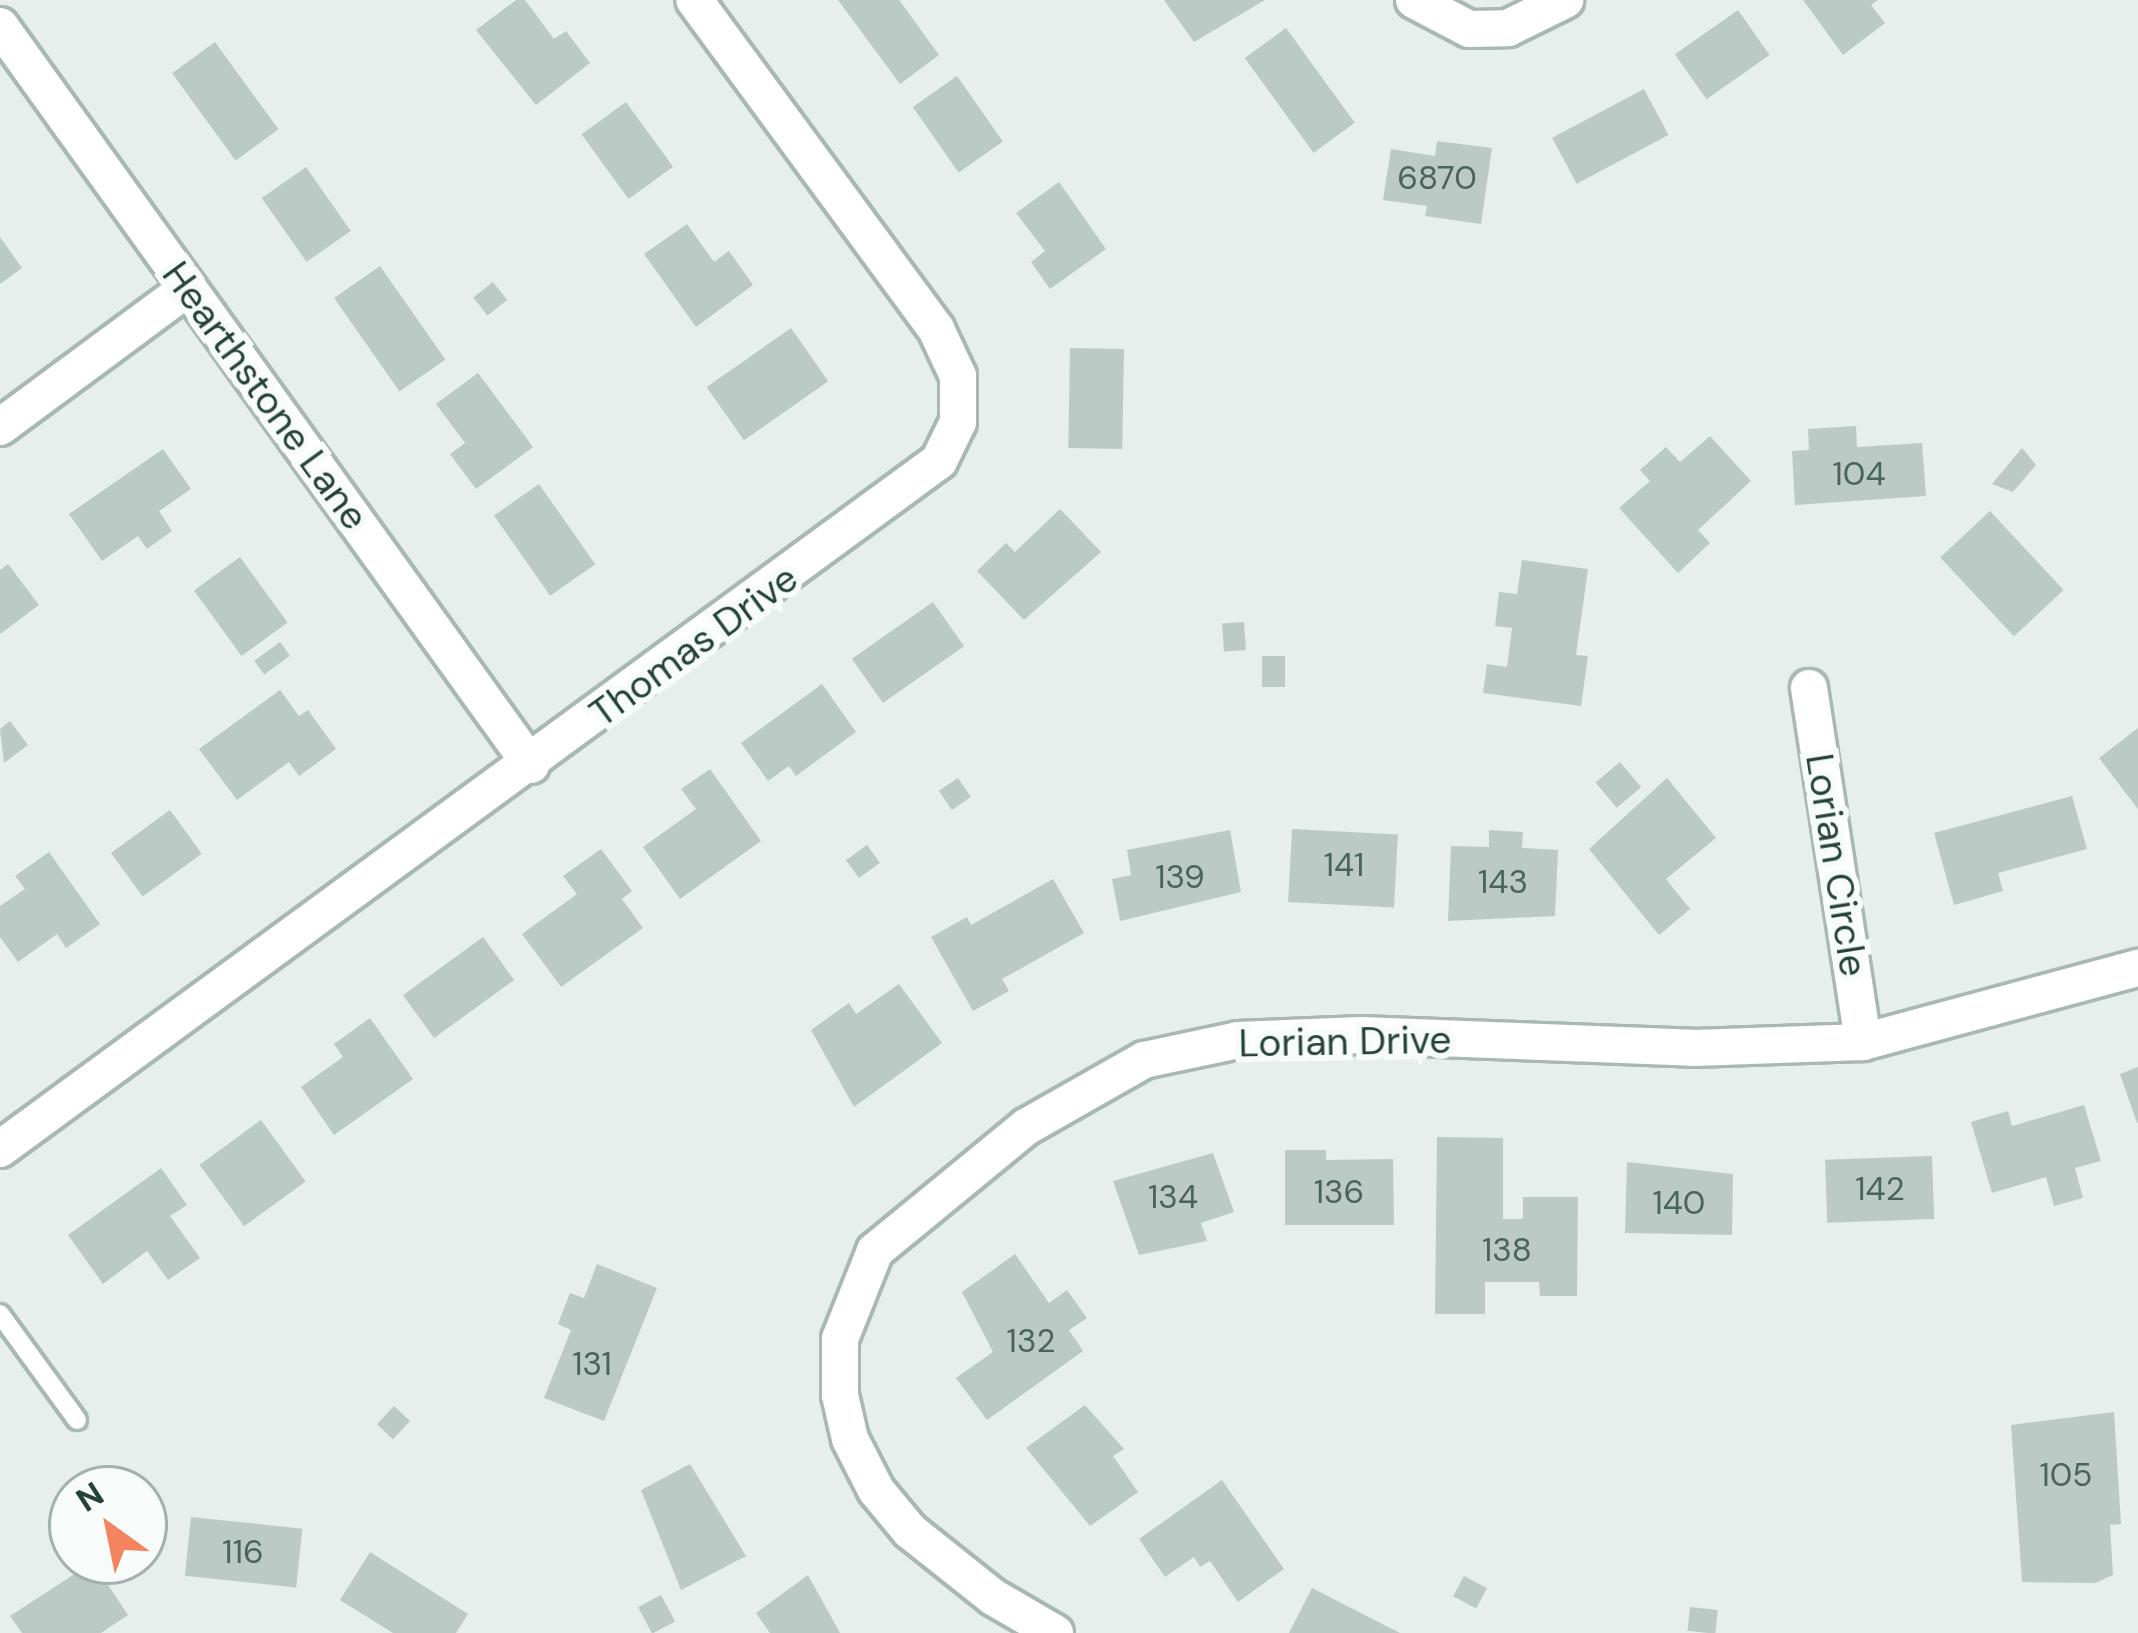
<!DOCTYPE html>
<html>
<head>
<meta charset="utf-8">
<style>
	body { margin:0 }
	#map { position:relative; width:2138px; height:1633px; overflow:hidden; background:#e6efeb; font-family:"DM Sans",sans-serif }
	div>[style] { position:absolute }
	.building>* { inset:0; background:#bbcac4; transform-origin:0 0 }
	.roads { filter:drop-shadow(3px 0 #a8b8b2) drop-shadow(-3px 0 #a8b8b2) drop-shadow(0 3px #a8b8b2) drop-shadow(0 -3px #a8b8b2) }
	.service>* { height:18px; margin:-9px; padding:0 9px; transform-origin:9px; border-radius:9px; background:#fff }
	.minor>* { height:36px; margin:-18px; padding:0 18px; transform-origin:18px; border-radius:18px; background:#fff }
	span { translate:-50% -50%; white-space:nowrap; text-align:center; line-height:1.15; -webkit-text-stroke:12px #f7fbf9; paint-order:stroke }
	.number-label { font-size:33px; color:#4a645c }
	.number-label span { -webkit-text-stroke-width:0 }
	.street-label { font-size:39px; color:#24423a }
	.north { position:absolute; left:48px; top:1465px; width:120px; height:120px; box-sizing:border-box; background:#f7fbf9; border:3px solid #a3b1ad; border-radius:50%; rotate:327deg; font-size:33px; font-weight:700; line-height:48px; text-align:center; color:#24423a }
	.north::after { content:''; display:block; margin:auto; width:42px; height:54px; background:#f4845f; clip-path:polygon(50% 0,100% 100%,50% 72%,0 100%) }
</style>
</head>
<body>
<div id="map">
	<div class="building">
		<div style="clip-path:polygon(516px 0,525px 0,554px 39px,566px 31px,590px 63px,536px 105px,476px 30px)"></div>
		<div style="clip-path:polygon(838px 0,899px 0,939px 55px,900px 84px)"></div>
		<div style="clip-path:polygon(1164px 0,1265px 0,1194px 42px)"></div>
		<div style="clip-path:polygon(1803px 0,1878px 0,1871px 5px,1885px 23px,1843px 55px)"></div>
		<div style="left:1738px;top:10px;width:55px;height:77px;rotate:55deg"></div>
		<div style="left:1286px;top:28px;width:117px;height:51px;rotate:54deg"></div>
		<div style="left:215px;top:42px;width:108px;height:53px;rotate:54deg"></div>
		<div style="left:957px;top:76px;width:80px;height:54px;rotate:55deg"></div>
		<div style="left:1644px;top:89px;width:52px;height:104px;rotate:62deg"></div>
		<div style="left:626px;top:102px;width:80px;height:55px;rotate:54deg"></div>
		<div style="clip-path:polygon(1437px 141px,1492px 148px,1481px 224px,1425px 216px,1427px 206px,1383px 200px,1391px 149px,1435px 156px)"></div>
		<div style="left:306px;top:167px;width:78px;height:54px;rotate:55deg"></div>
		<div style="clip-path:polygon(1059px 182px,1106px 249px,1050px 289px,1031px 262px,1045px 251px,1016px 213px)"></div>
		<div style="clip-path:polygon(687px 224px,714px 262px,729px 251px,753px 285px,696px 327px,644px 254px)"></div>
		<div style="clip-path:polygon(0 237px,22px 268px,0 284px)"></div>
		<div style="left:380px;top:266px;width:114px;height:56px;rotate:55deg"></div>
		<div style="left:493px;top:282px;width:23px;height:25px;rotate:52deg"></div>
		<div style="left:791px;top:328px;width:65px;height:103px;rotate:55deg"></div>
		<div style="left:1070px;top:348px;width:54px;height:100px;rotate:1deg"></div>
		<div style="clip-path:polygon(478px 373px,533px 447px,476px 489px,450px 454px,465px 443px,436px 404px)"></div>
		<div style="clip-path:polygon(1856px 426px,1857px 447px,1922px 443px,1926px 496px,1795px 505px,1792px 451px,1809px 450px,1808px 429px)"></div>
		<div style="clip-path:polygon(1710px 436px,1751px 481px,1698px 530px,1710px 543px,1678px 573px,1619px 508px,1650px 481px,1640px 470px,1666px 447px,1680px 462px)"></div>
		<div style="clip-path:polygon(2022px 448px,2036px 465px,2013px 492px,1992px 484px)"></div>
		<div style="clip-path:polygon(163px 449px,191px 489px,159px 511px,172px 531px,147px 549px,138px 536px,102px 561px,69px 514px)"></div>
		<div style="left:539px;top:484px;width:98px;height:55px;rotate:55deg"></div>
		<div style="clip-path:polygon(1060px 509px,1101px 552px,1024px 620px,977px 571px,1006px 543px,1015px 552px)"></div>
		<div style="left:1990px;top:511px;width:108px;height:68px;rotate:47deg"></div>
		<div style="left:240px;top:557px;width:81px;height:57px;rotate:54deg"></div>
		<div style="clip-path:polygon(1522px 560px,1588px 569px,1576px 655px,1588px 656px,1581px 706px,1483px 693px,1487px 664px,1507px 667px,1512px 628px,1495px 626px,1499px 592px,1517px 594px)"></div>
		<div style="clip-path:polygon(8px 564px,39px 605px,0 634px,0 570px)"></div>
		<div style="left:933px;top:602px;width:54px;height:99px;rotate:55deg"></div>
		<div style="left:1244px;top:622px;width:28px;height:22px;rotate:86deg"></div>
		<div style="left:280px;top:642px;width:17px;height:32px;rotate:54deg"></div>
		<div style="left:1262px;top:656px;width:23px;height:31px"></div>
		<div style="clip-path:polygon(822px 684px,856px 732px,796px 776px,789px 766px,768px 781px,741px 743px)"></div>
		<div style="clip-path:polygon(280px 690px,299px 716px,308px 710px,336px 749px,299px 776px,289px 762px,237px 800px,199px 749px)"></div>
		<div style="clip-path:polygon(10px 721px,28px 745px,4px 763px,0 729px)"></div>
		<div style="clip-path:polygon(2138px 728px,2138px 809px,2099px 758px)"></div>
		<div style="left:1620px;top:762px;width:33px;height:32px;rotate:50deg"></div>
		<div style="clip-path:polygon(710px 769px,761px 841px,680px 899px,643px 847px,696px 809px,681px 789px)"></div>
		<div style="left:958px;top:778px;width:23px;height:23px;rotate:56deg"></div>
		<div style="clip-path:polygon(1667px 778px,1716px 838px,1666px 879px,1690px 909px,1659px 935px,1589px 849px)"></div>
		<div style="clip-path:polygon(2072px 796px,2087px 849px,1998px 873px,2003px 891px,1954px 905px,1934px 833px)"></div>
		<div style="left:170px;top:810px;width:54px;height:73px;rotate:54deg"></div>
		<div style="left:1292px;top:829px;width:106px;height:73px;rotate:3deg"></div>
		<div style="clip-path:polygon(1230px 830px,1241px 892px,1120px 921px,1112px 879px,1131px 875px,1127px 850px)"></div>
		<div style="clip-path:polygon(1489px 830px,1523px 832px,1522px 848px,1558px 850px,1555px 916px,1448px 921px,1451px 846px,1489px 847px)"></div>
		<div style="left:867px;top:845px;width:22px;height:26px;rotate:54deg"></div>
		<div style="clip-path:polygon(601px 849px,632px 891px,622px 899px,643px 928px,561px 987px,522px 934px,577px 894px,563px 876px)"></div>
		<div style="clip-path:polygon(49px 852px,100px 924px,66px 948px,57px 934px,18px 962px,0 937px,0 906px,25px 889px,15px 876px)"></div>
		<div style="clip-path:polygon(1053px 879px,1084px 933px,1002px 979px,1009px 991px,973px 1011px,931px 937px,967px 917px,971px 925px)"></div>
		<div style="left:483px;top:937px;width:53px;height:99px;rotate:54deg"></div>
		<div style="clip-path:polygon(899px 984px,942px 1043px,854px 1107px,811px 1030px,849px 1003px,856px 1014px)"></div>
		<div style="clip-path:polygon(370px 1018px,413px 1079px,334px 1135px,301px 1087px,343px 1057px,334px 1044px)"></div>
		<div style="clip-path:polygon(2138px 1067px,2138px 1123px,2137px 1123px,2120px 1074px)"></div>
		<div style="clip-path:polygon(2084px 1105px,2101px 1161px,2075px 1168px,2083px 1198px,2054px 1206px,2046px 1177px,1992px 1193px,1971px 1122px,2008px 1111px,2012px 1126px)"></div>
		<div style="left:261px;top:1120px;width:76px;height:76px;rotate:54deg"></div>
		<div style="clip-path:polygon(1437px 1137px,1503px 1138px,1503px 1219px,1523px 1219px,1523px 1197px,1578px 1197px,1577px 1296px,1540px 1296px,1539px 1282px,1485px 1282px,1485px 1314px,1435px 1314px)"></div>
		<div style="clip-path:polygon(1285px 1150px,1326px 1150px,1326px 1160px,1393px 1159px,1394px 1225px,1285px 1225px)"></div>
		<div style="clip-path:polygon(1213px 1153px,1234px 1212px,1201px 1223px,1207px 1241px,1139px 1255px,1113px 1181px)"></div>
		<div style="left:1932px;top:1156px;width:63px;height:107px;rotate:88deg"></div>
		<div style="clip-path:polygon(1627px 1162px,1733px 1174px,1732px 1235px,1625px 1233px)"></div>
		<div style="clip-path:polygon(161px 1168px,187px 1205px,170px 1216px,200px 1258px,168px 1280px,147px 1251px,103px 1284px,68px 1235px)"></div>
		<div style="clip-path:polygon(1015px 1254px,1049px 1303px,1067px 1290px,1087px 1318px,1069px 1330px,1083px 1351px,987px 1420px,956px 1378px,993px 1352px,962px 1292px)"></div>
		<div style="clip-path:polygon(597px 1264px,657px 1288px,604px 1421px,544px 1398px,571px 1330px,558px 1324px,570px 1293px,584px 1298px)"></div>
		<div style="clip-path:polygon(1085px 1405px,1124px 1449px,1113px 1456px,1138px 1492px,1090px 1526px,1026px 1448px)"></div>
		<div style="left:394px;top:1406px;width:22px;height:25px;rotate:43deg"></div>
		<div style="clip-path:polygon(2114px 1412px,2121px 1524px,2110px 1525px,2113px 1575px,2095px 1583px,2022px 1582px,2011px 1425px)"></div>
		<div style="clip-path:polygon(690px 1464px,746px 1556px,681px 1590px,641px 1490px)"></div>
		<div style="clip-path:polygon(1222px 1480px,1284px 1569px,1238px 1602px,1210px 1561px,1200px 1567px,1194px 1557px,1165px 1577px,1139px 1539px)"></div>
		<div style="left:191px;top:1517px;width:112px;height:59px;rotate:6deg"></div>
		<div style="clip-path:polygon(370px 1552px,468px 1614px,456px 1633px,393px 1633px,340px 1600px)"></div>
		<div style="clip-path:polygon(93px 1562px,128px 1615px,101px 1633px,22px 1633px,10px 1616px)"></div>
		<div style="clip-path:polygon(808px 1575px,840px 1633px,770px 1633px,756px 1613px)"></div>
		<div style="left:1464px;top:1576px;width:26px;height:23px;rotate:28deg"></div>
		<div style="clip-path:polygon(1312px 1588px,1400px 1633px,1289px 1633px)"></div>
		<div style="left:661px;top:1595px;width:30px;height:26px;rotate:62deg"></div>
		<div style="left:1690px;top:1607px;width:28px;height:24px;rotate:6deg"></div>
	</div>
	<div class="roads">
		<div class="service">
			<div style="left:0;top:1314px;width:131px;rotate:54deg"></div>
		</div>
		<div class="minor">
			<div style="left:1414px;top:0;width:62px;rotate:27.8deg"></div>
			<div style="left:1469px;top:29px;width:39px;rotate:-1deg"></div>
			<div style="left:1508px;top:28px;width:64px;rotate:-26.2deg"></div>
			<div style="left:0;top:26px;width:910px;rotate:54.3deg"></div>
			<div style="left:0;top:427px;width:234px;rotate:-36.5deg"></div>
			<div style="left:1809px;top:688px;width:358px;rotate:81.3deg"></div>
			<div style="left:0;top:1149px;width:1164px;rotate:-36.23deg"></div>
			<div style="left:939px;top:461px;width:43px;rotate:-64deg"></div>
			<div style="left:958px;top:422px;width:46px;rotate:-90deg"></div>
			<div style="left:958px;top:376px;width:52px;rotate:-115.1deg"></div>
			<div style="left:936px;top:329px;width:408px;rotate:-126.3deg"></div>
			<div style="left:1055px;top:1633px;width:72px;rotate:-149.9deg"></div>
			<div style="left:993px;top:1597px;width:106px;rotate:-141.5deg"></div>
			<div style="left:910px;top:1531px;width:53px;rotate:-129.7deg"></div>
			<div style="left:876px;top:1490px;width:57px;rotate:-117deg"></div>
			<div style="left:850px;top:1439px;width:45px;rotate:-102.8deg"></div>
			<div style="left:840px;top:1395px;width:56px;rotate:-90deg"></div>
			<div style="left:840px;top:1339px;width:95px;rotate:-68.3deg"></div>
			<div style="left:875px;top:1251px;width:195px;rotate:-39.4deg"></div>
			<div style="left:1026px;top:1127px;width:136px;rotate:-29.6deg"></div>
			<div style="left:1144px;top:1060px;width:96px;rotate:-12deg"></div>
			<div style="left:1238px;top:1040px;width:123px;rotate:-2.3deg"></div>
			<div style="left:1361px;top:1035px;width:332px;rotate:2.2deg"></div>
			<div style="left:1693px;top:1048px;width:170px;rotate:-2deg"></div>
			<div style="left:1863px;top:1042px;width:285px;rotate:-15.1deg"></div>
		</div>
	</div>
	<div class="number-label">
		<span style="left:1437px;top:178px">6870</span>
		<span style="left:1859px;top:474px">104</span>
		<span style="left:1344px;top:865px">141</span>
		<span style="left:1180px;top:877px">139</span>
		<span style="left:1503px;top:882px">143</span>
		<span style="left:1880px;top:1189px">142</span>
		<span style="left:1339px;top:1192px">136</span>
		<span style="left:1173px;top:1197px">134</span>
		<span style="left:1679px;top:1203px">140</span>
		<span style="left:1507px;top:1250px">138</span>
		<span style="left:1031px;top:1341px">132</span>
		<span style="left:592px;top:1364px">131</span>
		<span style="left:2066px;top:1475px">105</span>
		<span style="left:243px;top:1552px">116</span>
	</div>
	<div class="street-label">
		<span style="left:265px;top:396px;rotate:54deg">Hearthstone Lane</span>
		<span style="left:694px;top:646px;rotate:-36deg">Thomas Drive</span>
		<span style="left:1836px;top:865px;rotate:81deg">Lorian Circle</span>
		<span style="left:1345px;top:1042px;rotate:-1deg">Lorian Drive</span>
	</div>
	<div class="north">N</div>
</div>
</body>
</html>
